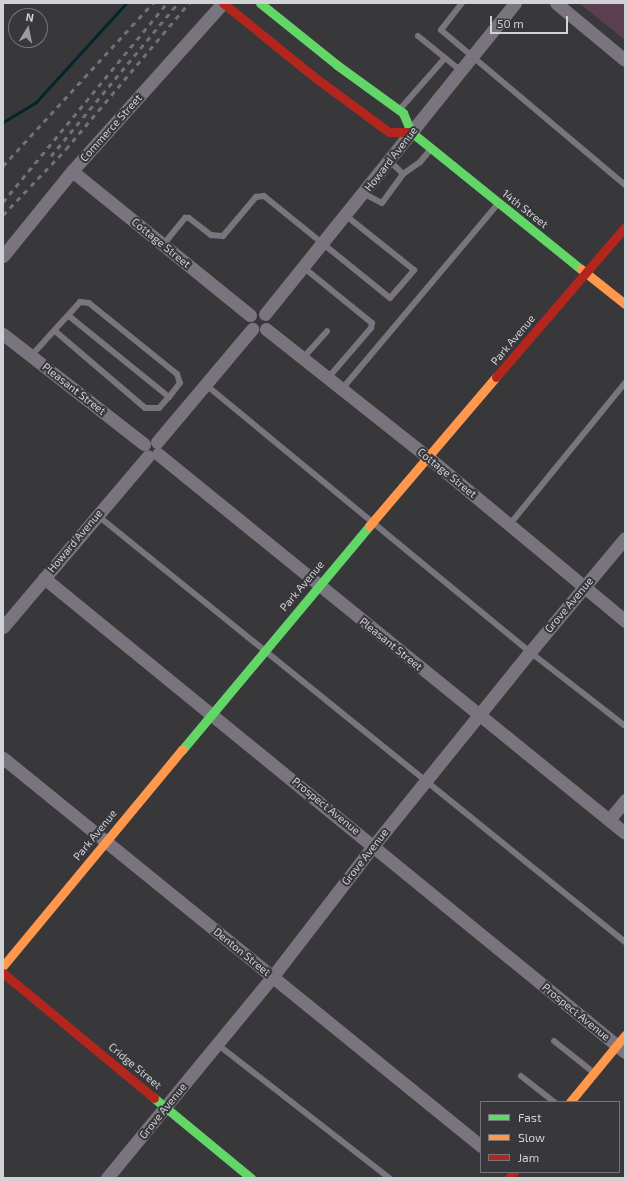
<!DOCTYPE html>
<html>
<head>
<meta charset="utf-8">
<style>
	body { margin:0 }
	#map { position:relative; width:628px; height:1181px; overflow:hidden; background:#38383b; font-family:"Exo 2",sans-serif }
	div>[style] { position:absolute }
	.green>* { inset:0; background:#5c3e51 }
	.stream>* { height:3px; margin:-1.5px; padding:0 1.5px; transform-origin:1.5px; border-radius:1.5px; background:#05242d }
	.lane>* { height:6px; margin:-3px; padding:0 3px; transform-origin:3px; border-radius:3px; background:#79747e }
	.street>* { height:13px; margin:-6.5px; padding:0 6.5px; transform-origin:6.5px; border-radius:6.5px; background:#79747e }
	.fast>* { height:9px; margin:-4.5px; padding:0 4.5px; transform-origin:4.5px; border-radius:4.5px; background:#63d668 }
	.slow>* { height:9px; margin:-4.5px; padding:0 4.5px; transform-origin:4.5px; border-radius:4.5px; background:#ff974d }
	.jam>* { height:9px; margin:-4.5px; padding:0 4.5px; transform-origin:4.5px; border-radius:4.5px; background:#b3261e }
	.rail>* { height:3px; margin-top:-1.5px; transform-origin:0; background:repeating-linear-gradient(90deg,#747077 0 5px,transparent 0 10px) }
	span { translate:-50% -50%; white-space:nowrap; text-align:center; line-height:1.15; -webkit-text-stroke:4px #37373c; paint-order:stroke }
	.street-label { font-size:11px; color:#d1d2d5 }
	.frame { position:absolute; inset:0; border:4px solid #d1d2d5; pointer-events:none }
	.legend { position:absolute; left:480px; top:1101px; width:140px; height:72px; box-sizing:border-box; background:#37373c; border:1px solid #757579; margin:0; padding:5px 7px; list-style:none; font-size:12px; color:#d1d2d5 }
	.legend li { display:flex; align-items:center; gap:8px; height:20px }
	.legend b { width:20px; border:1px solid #757579 }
	.north { position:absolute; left:8px; top:8px; width:40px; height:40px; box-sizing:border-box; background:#37373c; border:1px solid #757579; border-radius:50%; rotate:10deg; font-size:11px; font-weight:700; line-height:16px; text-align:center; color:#d1d2d5 }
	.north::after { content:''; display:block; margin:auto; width:14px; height:18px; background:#9b9c9f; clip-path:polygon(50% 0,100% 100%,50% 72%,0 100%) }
	.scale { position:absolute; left:490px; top:16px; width:78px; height:18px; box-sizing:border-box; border:2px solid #d1d2d5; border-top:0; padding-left:5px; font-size:12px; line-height:14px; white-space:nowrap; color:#d1d2d5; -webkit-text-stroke:3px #37373c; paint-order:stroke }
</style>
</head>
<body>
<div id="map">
	<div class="green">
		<div style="clip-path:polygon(579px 3px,625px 3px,625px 40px)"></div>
	</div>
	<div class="stream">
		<div style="left:3px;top:122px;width:39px;rotate:-31deg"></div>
		<div style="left:36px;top:102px;width:134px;rotate:-47.7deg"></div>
	</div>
	<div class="lane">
		<div style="left:462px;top:3px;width:34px;rotate:128deg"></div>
		<div style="left:441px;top:30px;width:241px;rotate:40.1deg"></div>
		<div style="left:418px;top:36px;width:54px;rotate:39deg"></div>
		<div style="left:400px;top:109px;width:68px;rotate:-48.6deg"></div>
		<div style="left:403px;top:174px;width:21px;rotate:-35deg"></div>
		<div style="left:420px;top:162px;width:16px;rotate:-50deg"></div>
		<div style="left:363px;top:193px;width:21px;rotate:28deg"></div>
		<div style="left:382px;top:203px;width:36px;rotate:-54deg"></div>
		<div style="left:403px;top:174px;width:18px;rotate:-135deg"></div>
		<div style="left:163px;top:245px;width:35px;rotate:-51deg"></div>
		<div style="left:185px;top:218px;width:4px"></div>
		<div style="left:189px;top:218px;width:28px;rotate:38deg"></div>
		<div style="left:211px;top:235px;width:12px;rotate:5deg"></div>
		<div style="left:223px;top:236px;width:51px;rotate:-49.8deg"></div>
		<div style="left:256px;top:197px;width:8px;rotate:-7deg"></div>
		<div style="left:264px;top:196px;width:162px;rotate:39deg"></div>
		<div style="left:390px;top:298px;width:37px;rotate:-49deg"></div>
		<div style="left:414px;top:270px;width:88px;rotate:-141.4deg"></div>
		<div style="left:303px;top:267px;width:89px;rotate:39.1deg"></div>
		<div style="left:372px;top:323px;width:5px;rotate:101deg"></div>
		<div style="left:371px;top:328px;width:66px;rotate:130.7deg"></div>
		<div style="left:55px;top:331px;width:118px;rotate:40.5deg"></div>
		<div style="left:145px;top:408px;width:14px"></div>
		<div style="left:159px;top:408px;width:15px;rotate:-48deg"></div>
		<div style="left:169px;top:397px;width:129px;rotate:-141deg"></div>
		<div style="left:31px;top:356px;width:73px;rotate:-47.8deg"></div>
		<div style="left:80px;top:302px;width:9px;rotate:6deg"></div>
		<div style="left:89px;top:303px;width:113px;rotate:38.9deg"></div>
		<div style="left:177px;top:374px;width:9px;rotate:72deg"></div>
		<div style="left:180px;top:383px;width:18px;rotate:128deg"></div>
		<div style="left:303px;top:358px;width:36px;rotate:-48deg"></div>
		<div style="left:206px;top:385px;width:420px;rotate:39.5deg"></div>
		<div style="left:530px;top:652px;width:120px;rotate:37.9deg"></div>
		<div style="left:342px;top:389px;width:241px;rotate:-49.9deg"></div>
		<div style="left:97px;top:515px;width:679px;rotate:38.96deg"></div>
		<div style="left:510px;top:524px;width:182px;rotate:-50.8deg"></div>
		<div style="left:554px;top:1041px;width:50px;rotate:38.5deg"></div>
		<div style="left:217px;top:1044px;width:218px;rotate:37.9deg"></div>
		<div style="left:521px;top:1076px;width:42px;rotate:38.2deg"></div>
	</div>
	<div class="street">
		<div style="left:556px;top:3px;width:89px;rotate:39.6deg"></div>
		<div style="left:72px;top:171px;width:229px;rotate:39deg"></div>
		<div style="left:3px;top:256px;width:109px;rotate:-50.9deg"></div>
		<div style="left:72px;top:171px;width:226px;rotate:-48.1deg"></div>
		<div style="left:265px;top:314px;width:399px;rotate:-51.2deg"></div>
		<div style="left:266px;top:329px;width:208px;rotate:38.4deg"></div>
		<div style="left:429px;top:458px;width:255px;rotate:39.7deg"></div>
		<div style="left:3px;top:334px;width:179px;rotate:38deg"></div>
		<div style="left:157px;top:442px;width:148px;rotate:-49.9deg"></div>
		<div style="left:158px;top:454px;width:601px;rotate:39.06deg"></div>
		<div style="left:44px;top:578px;width:750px;rotate:39.21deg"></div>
		<div style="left:3px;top:627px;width:224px;rotate:-49.7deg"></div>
		<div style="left:3px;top:758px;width:616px;rotate:39.07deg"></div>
		<div style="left:609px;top:820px;width:26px;rotate:-51deg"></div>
		<div style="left:107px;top:1178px;width:261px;rotate:-50.6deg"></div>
		<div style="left:273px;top:976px;width:165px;rotate:-52.4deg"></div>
		<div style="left:374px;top:845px;width:248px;rotate:-51.1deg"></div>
		<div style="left:530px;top:652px;width:148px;rotate:-50.2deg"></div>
	</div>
	<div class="fast">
		<div style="left:260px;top:3px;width:99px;rotate:38.8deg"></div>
		<div style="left:337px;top:65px;width:82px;rotate:36deg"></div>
		<div style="left:403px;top:113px;width:21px;rotate:67deg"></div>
		<div style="left:411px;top:132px;width:218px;rotate:38.9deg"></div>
		<div style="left:182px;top:750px;width:292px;rotate:-50.1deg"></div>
		<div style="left:154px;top:1098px;width:126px;rotate:39.5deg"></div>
	</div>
	<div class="slow">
		<div style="left:581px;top:269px;width:56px;rotate:38.5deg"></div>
		<div style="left:369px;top:526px;width:196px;rotate:-49.6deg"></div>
		<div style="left:3px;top:966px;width:281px;rotate:-50.4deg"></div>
		<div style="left:570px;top:1102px;width:87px;rotate:-50.6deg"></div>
	</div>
	<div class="jam">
		<div style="left:223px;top:3px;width:116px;rotate:39deg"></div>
		<div style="left:313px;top:76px;width:94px;rotate:36.4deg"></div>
		<div style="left:389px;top:132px;width:22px"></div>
		<div style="left:496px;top:377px;width:198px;rotate:-49.3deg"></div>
		<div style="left:3px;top:973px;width:196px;rotate:39.6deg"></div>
		<div style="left:509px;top:1178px;width:8px;rotate:-50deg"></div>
	</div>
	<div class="rail">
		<div style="left:51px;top:156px;width:199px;rotate:-50.3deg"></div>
		<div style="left:3px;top:166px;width:222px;rotate:-47.4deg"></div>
		<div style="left:3px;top:202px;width:258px;rotate:-50.5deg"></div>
		<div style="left:3px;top:215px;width:91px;rotate:-46.3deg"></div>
		<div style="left:66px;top:149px;width:191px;rotate:-49.9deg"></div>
	</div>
	<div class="street-label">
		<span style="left:111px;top:128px;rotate:-48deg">Commerce Street</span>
		<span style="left:391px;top:159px;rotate:-52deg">Howard Avenue</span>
		<span style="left:525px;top:209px;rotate:38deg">14th Street</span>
		<span style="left:161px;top:243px;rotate:39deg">Cottage Street</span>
		<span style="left:513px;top:340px;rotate:-50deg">Park Avenue</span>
		<span style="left:74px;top:389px;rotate:38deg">Pleasant Street</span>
		<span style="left:447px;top:473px;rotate:39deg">Cottage Street</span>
		<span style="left:75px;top:541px;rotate:-50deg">Howard Avenue</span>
		<span style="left:302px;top:586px;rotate:-50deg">Park Avenue</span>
		<span style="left:569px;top:605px;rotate:-50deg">Grove Avenue</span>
		<span style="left:391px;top:644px;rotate:39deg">Pleasant Street</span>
		<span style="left:326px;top:806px;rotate:39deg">Prospect Avenue</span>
		<span style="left:95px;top:835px;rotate:-51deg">Park Avenue</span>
		<span style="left:365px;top:857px;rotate:-52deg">Grove Avenue</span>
		<span style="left:242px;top:952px;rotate:39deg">Denton Street</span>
		<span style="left:576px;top:1012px;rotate:39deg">Prospect Avenue</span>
		<span style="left:135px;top:1066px;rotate:40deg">Cridge Street</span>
		<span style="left:163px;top:1111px;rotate:-51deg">Grove Avenue</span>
	</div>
	<div class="frame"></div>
	<ul class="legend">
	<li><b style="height:5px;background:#63d668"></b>Fast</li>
	<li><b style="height:5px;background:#ff974d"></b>Slow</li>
	<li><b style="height:5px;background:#b3261e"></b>Jam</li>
	</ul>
	<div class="north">N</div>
	<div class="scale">50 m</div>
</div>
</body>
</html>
